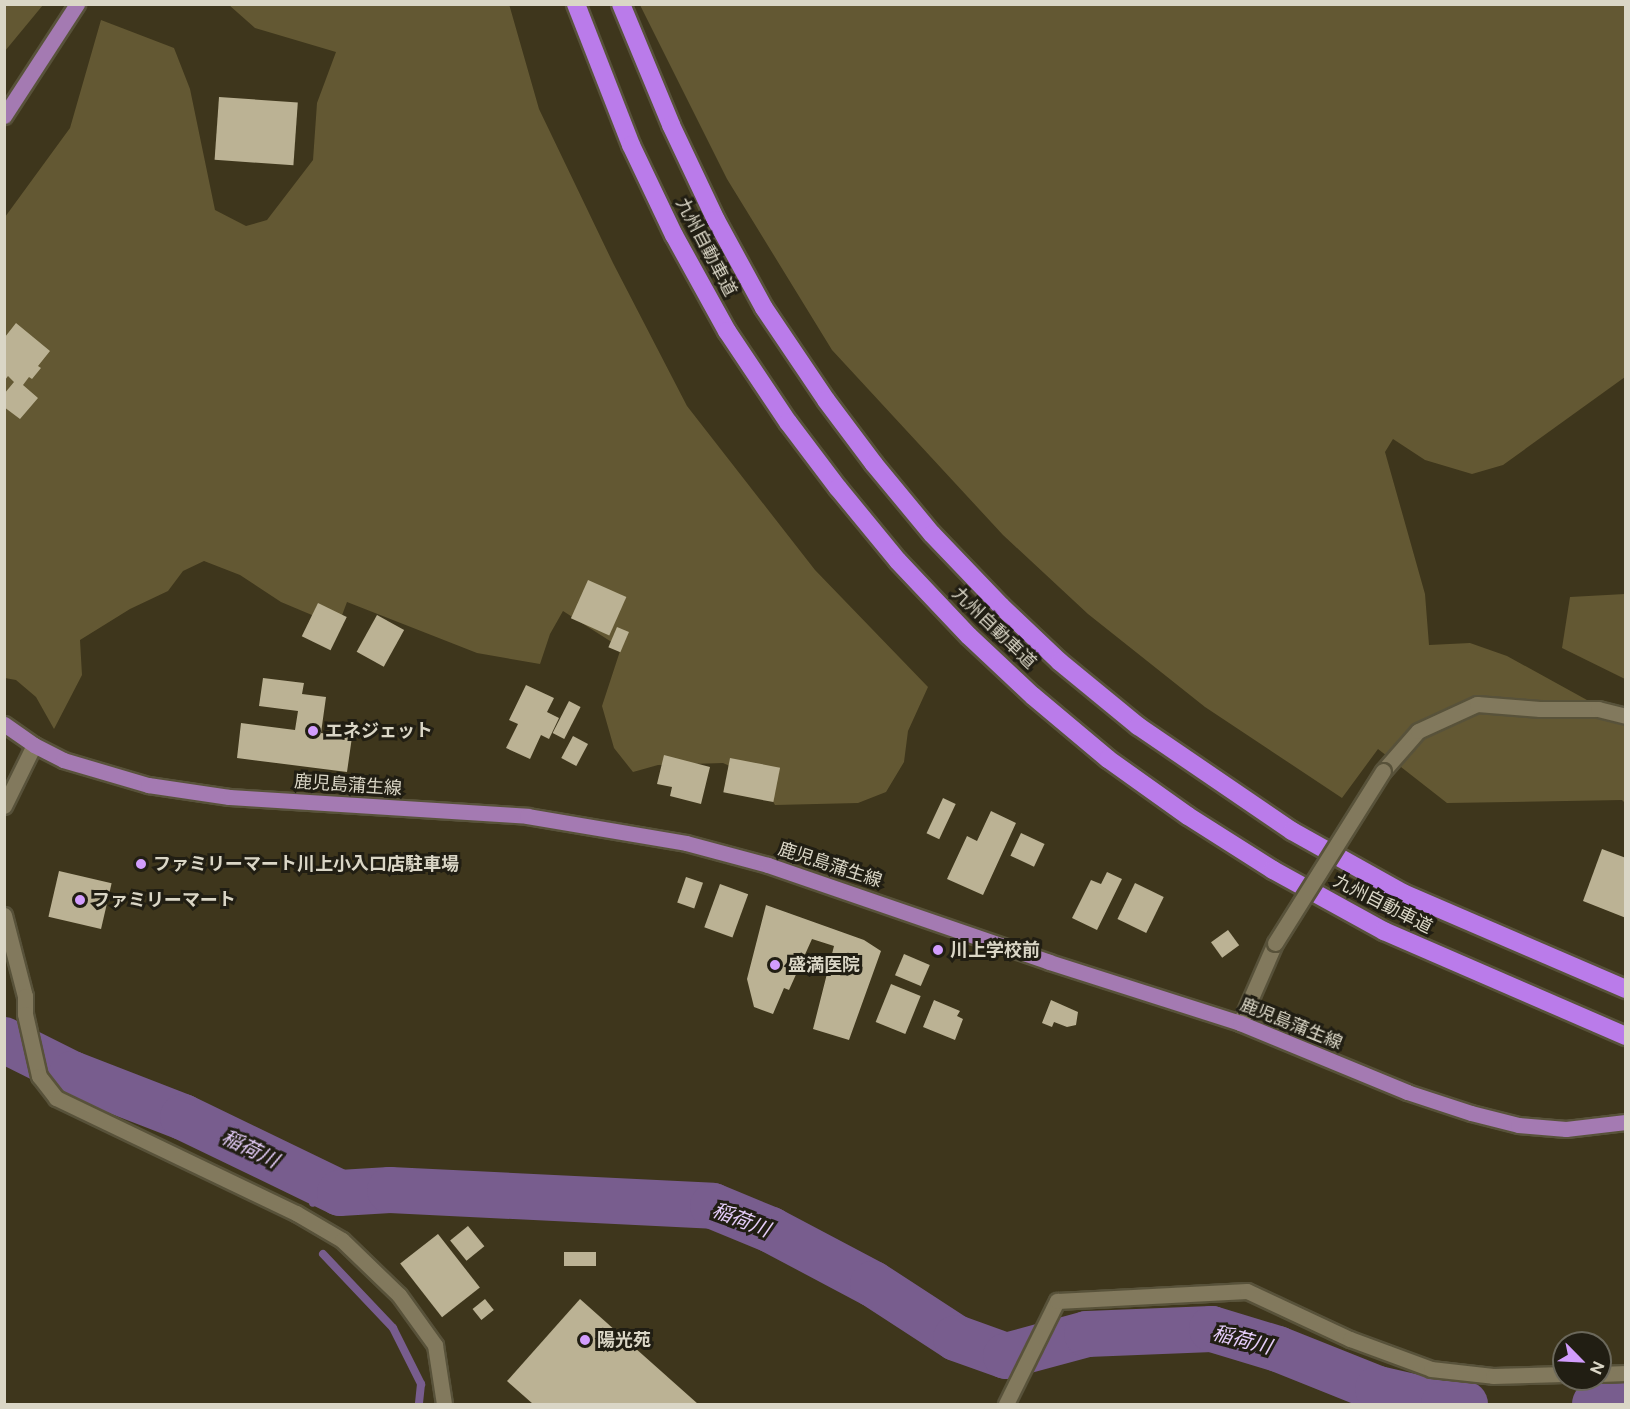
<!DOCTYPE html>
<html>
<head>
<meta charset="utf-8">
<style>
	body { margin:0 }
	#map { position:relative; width:1630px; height:1409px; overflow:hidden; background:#3e361c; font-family:"Public Sans","Noto Sans JP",sans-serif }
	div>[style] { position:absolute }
	.green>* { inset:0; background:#635833 }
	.stream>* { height:8px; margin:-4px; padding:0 4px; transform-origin:4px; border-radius:4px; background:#785d8e }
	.river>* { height:46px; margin:-23px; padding:0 23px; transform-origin:23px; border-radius:23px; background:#785d8e }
	.building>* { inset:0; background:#bbb294; transform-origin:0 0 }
	.roads { filter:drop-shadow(2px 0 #58523a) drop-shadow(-2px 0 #58523a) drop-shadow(0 2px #58523a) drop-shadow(0 -2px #58523a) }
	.minor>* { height:15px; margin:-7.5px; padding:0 7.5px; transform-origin:7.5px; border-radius:7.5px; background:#82795d }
	.primary>* { height:15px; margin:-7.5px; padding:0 7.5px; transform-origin:7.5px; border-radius:7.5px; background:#a47ab2 }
	.motorway>* { height:18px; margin:-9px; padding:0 9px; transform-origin:9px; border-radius:9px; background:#ba7bea }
	.bridges { filter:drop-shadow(2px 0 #58523a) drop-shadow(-2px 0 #58523a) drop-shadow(0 2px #58523a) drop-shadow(0 -2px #58523a) }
	.minor-bridge>* { height:15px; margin:-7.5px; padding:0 7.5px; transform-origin:7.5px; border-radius:7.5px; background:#82795d }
	.dots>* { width:16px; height:16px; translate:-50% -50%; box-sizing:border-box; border:3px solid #211e13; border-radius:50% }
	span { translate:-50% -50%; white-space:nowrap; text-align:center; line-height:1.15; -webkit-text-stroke:6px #211e13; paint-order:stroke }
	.street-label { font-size:18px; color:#dad6c6 }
	.poi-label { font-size:18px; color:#dad6c6; font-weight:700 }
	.left { translate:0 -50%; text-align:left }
	.water-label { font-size:20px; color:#e5cdfa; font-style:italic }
	.frame { position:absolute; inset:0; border:6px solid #dad6c6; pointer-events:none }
	.north { position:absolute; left:1552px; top:1331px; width:60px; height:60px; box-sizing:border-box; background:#211e13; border:2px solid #6b685b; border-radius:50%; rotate:114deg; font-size:16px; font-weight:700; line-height:24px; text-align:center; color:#dad6c6 }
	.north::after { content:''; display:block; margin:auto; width:21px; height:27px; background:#d29dfd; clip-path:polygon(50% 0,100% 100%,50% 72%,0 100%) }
</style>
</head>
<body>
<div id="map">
	<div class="green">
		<div style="clip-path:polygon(5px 4px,43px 5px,5px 51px,4px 5px)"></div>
		<div style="clip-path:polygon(509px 4px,539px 109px,613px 263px,687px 406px,815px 570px,928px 687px,908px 731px,904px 762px,886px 792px,858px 803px,775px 805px,761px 780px,723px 763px,658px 765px,633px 772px,614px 748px,602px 706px,621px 648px,563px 611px,550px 634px,540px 664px,477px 653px,347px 602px,338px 626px,281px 602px,240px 575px,204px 561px,183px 571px,168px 591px,130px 609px,80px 640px,82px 675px,54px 729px,36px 697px,16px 680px,5px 678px,5px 217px,70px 128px,101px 20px,174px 48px,190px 89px,215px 210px,246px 226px,267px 220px,313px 160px,317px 103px,336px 52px,255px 28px,229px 5px)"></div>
		<div style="clip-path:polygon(640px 5px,1625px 5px,1625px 377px,1503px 465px,1472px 474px,1425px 460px,1393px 439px,1385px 452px,1425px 594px,1429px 645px,1470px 643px,1507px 656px,1625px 721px,1625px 803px,1622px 800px,1447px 803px,1378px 749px,1342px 798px,1205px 707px,1088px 614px,1003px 535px,832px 350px,727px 179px)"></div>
		<div style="clip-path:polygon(1625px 594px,1626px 594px,1625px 679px,1562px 648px,1570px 597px)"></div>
	</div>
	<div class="stream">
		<div style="left:309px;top:1178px;width:25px;rotate:81deg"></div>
		<div style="left:323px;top:1254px;width:102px;rotate:46.6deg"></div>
		<div style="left:393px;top:1328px;width:63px;rotate:63.4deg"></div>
		<div style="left:421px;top:1384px;width:20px;rotate:96deg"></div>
	</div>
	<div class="river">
		<div style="left:4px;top:1040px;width:76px;rotate:26.6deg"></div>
		<div style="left:72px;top:1074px;width:119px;rotate:21.2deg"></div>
		<div style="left:183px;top:1117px;width:174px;rotate:25.8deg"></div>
		<div style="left:340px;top:1193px;width:50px;rotate:-3.4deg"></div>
		<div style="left:390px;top:1190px;width:323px;rotate:2.8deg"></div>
		<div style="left:713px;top:1206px;width:63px;rotate:22.5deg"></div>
		<div style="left:771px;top:1230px;width:115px;rotate:27.9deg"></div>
		<div style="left:873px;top:1284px;width:99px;rotate:33deg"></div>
		<div style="left:956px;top:1338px;width:53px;rotate:19.8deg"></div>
		<div style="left:1006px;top:1356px;width:84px;rotate:-15.2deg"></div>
		<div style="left:1087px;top:1334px;width:125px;rotate:-2.3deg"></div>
		<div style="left:1212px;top:1329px;width:69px;rotate:16.9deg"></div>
		<div style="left:1278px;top:1349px;width:108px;rotate:21.8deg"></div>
		<div style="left:1378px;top:1389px;width:68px;rotate:12.8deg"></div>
		<div style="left:1444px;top:1404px;width:21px"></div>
		<div style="left:1595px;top:1404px;width:31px;rotate:-2deg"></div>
	</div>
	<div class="building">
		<div style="left:219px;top:97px;width:79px;height:63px;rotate:4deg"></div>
		<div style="clip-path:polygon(16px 323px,50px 351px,38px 366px,41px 368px,32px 379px,29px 377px,23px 385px,38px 398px,20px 419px,4px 407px,4px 394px,14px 382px,8px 376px,5px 380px,5px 337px)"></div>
		<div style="left:588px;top:580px;width:42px;height:42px;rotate:24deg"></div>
		<div style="left:318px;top:603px;width:32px;height:37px;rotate:26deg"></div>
		<div style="left:377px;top:615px;width:31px;height:42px;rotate:29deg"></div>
		<div style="left:617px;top:627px;width:13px;height:22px;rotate:23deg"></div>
		<div style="clip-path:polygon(263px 678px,304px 683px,302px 694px,326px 697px,321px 733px,352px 737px,347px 772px,237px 758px,241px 723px,295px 730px,298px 711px,259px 706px)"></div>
		<div style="clip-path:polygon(526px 685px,554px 698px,547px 712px,559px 718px,549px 739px,541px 735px,530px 759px,506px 748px,518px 724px,509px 720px)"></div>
		<div style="left:569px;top:701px;width:13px;height:36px;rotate:27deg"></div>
		<div style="left:573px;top:736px;width:17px;height:25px;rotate:28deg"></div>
		<div style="clip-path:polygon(664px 755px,710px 767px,701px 804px,670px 796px,672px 787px,657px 784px)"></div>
		<div style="left:730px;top:758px;width:51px;height:35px;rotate:11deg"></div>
		<div style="left:943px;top:798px;width:14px;height:39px;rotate:25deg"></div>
		<div style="clip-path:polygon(991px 811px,1016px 823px,983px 895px,947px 879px,967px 836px,977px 841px)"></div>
		<div style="left:1021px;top:833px;width:26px;height:25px;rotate:25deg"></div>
		<div style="clip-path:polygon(1602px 849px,1626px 858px,1626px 918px,1583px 901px)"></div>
		<div style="left:59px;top:871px;width:54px;height:47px;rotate:13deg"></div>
		<div style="clip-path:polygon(1107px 872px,1122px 879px,1097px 930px,1072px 918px,1091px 880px,1101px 884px)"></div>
		<div style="left:686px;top:877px;width:18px;height:27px;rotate:19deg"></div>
		<div style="left:1135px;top:883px;width:32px;height:40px;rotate:26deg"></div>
		<div style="left:720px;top:884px;width:30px;height:46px;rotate:20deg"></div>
		<div style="clip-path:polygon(766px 905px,864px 940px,881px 951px,849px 1040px,813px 1029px,834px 946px,812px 939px,789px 990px,784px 988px,773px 1014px,754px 1007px,747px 979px)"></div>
		<div style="left:1228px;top:930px;width:19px;height:21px;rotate:54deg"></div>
		<div style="left:904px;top:954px;width:28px;height:23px;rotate:23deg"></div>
		<div style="left:891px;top:984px;width:32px;height:41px;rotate:22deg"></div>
		<div style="clip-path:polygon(934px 1000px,960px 1011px,957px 1016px,963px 1019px,955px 1040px,923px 1027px)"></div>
		<div style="clip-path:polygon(1051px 1000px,1078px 1012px,1076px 1025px,1067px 1027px,1054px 1022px,1052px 1027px,1042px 1023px)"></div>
		<div style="left:468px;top:1226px;width:26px;height:23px;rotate:51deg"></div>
		<div style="left:438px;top:1234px;width:68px;height:48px;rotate:52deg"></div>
		<div style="left:596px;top:1252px;width:14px;height:32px;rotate:90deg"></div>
		<div style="left:485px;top:1299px;width:14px;height:16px;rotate:51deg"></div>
		<div style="clip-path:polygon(580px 1299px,698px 1404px,533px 1404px,507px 1381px)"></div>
	</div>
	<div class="roads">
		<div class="minor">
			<div style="left:1383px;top:771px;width:53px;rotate:-48.8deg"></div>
			<div style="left:1418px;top:731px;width:65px;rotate:-24.6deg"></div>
			<div style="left:1477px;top:704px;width:63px;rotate:4.5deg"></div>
			<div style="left:1540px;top:709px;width:58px"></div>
			<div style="left:1598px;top:709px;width:29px;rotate:14deg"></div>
			<div style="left:4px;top:806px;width:68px;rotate:-63.8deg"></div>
			<div style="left:4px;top:915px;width:84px;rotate:75.5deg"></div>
			<div style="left:25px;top:996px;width:18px;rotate:90deg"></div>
			<div style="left:25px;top:1014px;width:64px;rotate:77.3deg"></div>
			<div style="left:39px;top:1076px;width:28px;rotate:52deg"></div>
			<div style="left:56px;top:1098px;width:266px;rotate:25.6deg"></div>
			<div style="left:296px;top:1213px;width:53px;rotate:30.4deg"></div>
			<div style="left:342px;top:1240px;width:79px;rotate:44deg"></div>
			<div style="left:399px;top:1295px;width:62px;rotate:54.2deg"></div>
			<div style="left:435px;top:1345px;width:60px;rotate:81.3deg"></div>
			<div style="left:1240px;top:1023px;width:87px;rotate:-66.4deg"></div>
			<div style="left:1600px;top:1374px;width:26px;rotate:-2deg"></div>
			<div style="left:1006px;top:1404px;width:115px;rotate:-63.7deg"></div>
			<div style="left:1057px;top:1301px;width:190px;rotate:-3deg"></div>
			<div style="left:1247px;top:1291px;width:114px;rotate:25deg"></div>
			<div style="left:1350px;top:1339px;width:86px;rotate:20.3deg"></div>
			<div style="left:1431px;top:1369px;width:62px;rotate:6.4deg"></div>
			<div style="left:1493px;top:1376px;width:71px;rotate:-1.6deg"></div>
		</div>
		<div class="primary">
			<div style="left:4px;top:116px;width:134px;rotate:-56.9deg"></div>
			<div style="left:4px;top:724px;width:37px;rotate:35deg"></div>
			<div style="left:34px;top:745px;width:33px;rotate:27deg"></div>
			<div style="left:63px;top:760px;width:89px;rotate:16.4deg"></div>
			<div style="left:148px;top:785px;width:82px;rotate:8.4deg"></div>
			<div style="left:229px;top:797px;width:299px;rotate:3.6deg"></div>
			<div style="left:527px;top:816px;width:161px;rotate:9.6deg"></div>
			<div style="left:686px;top:843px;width:85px;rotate:15deg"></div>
			<div style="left:768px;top:865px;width:297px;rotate:19deg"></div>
			<div style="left:1049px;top:962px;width:201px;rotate:17.7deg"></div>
			<div style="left:1240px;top:1023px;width:181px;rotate:22.4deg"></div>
			<div style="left:1407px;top:1092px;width:67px;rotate:18.2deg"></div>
			<div style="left:1471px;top:1113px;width:49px;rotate:14.3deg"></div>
			<div style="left:1518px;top:1125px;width:48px;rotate:4.8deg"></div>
			<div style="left:1566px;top:1129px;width:60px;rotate:-6.7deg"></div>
		</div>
		<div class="motorway">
			<div style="left:576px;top:4px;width:151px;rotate:68.7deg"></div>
			<div style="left:631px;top:145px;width:100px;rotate:64.5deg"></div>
			<div style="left:674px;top:235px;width:110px;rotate:61.1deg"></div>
			<div style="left:727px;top:331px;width:110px;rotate:56.2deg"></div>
			<div style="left:788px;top:422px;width:83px;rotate:52.9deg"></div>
			<div style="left:838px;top:488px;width:94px;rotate:50.6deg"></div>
			<div style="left:898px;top:561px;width:103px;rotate:46.6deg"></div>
			<div style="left:969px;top:636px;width:88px;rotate:43.2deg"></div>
			<div style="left:1033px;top:696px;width:98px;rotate:40deg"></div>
			<div style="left:1108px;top:759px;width:98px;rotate:35.5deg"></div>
			<div style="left:1188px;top:816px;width:101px;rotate:32.4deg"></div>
			<div style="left:1273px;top:870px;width:127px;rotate:28.8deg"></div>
			<div style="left:1384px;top:931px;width:264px;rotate:23.5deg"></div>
			<div style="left:621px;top:4px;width:131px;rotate:67.5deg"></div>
			<div style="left:671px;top:125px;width:105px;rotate:64.7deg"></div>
			<div style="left:716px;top:220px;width:100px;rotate:61.4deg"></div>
			<div style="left:764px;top:308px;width:111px;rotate:56deg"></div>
			<div style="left:826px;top:400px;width:80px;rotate:53.1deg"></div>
			<div style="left:874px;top:464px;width:91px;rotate:50.4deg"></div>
			<div style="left:932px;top:534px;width:100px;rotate:46.2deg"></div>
			<div style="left:1001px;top:606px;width:81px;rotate:43.5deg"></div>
			<div style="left:1060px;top:662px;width:101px;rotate:39.4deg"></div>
			<div style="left:1138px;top:726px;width:186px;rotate:34.3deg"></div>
			<div style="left:1292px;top:831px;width:127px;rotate:29.2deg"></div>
			<div style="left:1403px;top:893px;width:243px;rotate:23.3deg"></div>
		</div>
	</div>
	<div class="bridges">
		<div class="minor-bridge">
			<div style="left:1275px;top:943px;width:203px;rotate:-57.9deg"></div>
		</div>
	</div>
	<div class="dots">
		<div style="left:313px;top:731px;background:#d29dfd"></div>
		<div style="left:141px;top:864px;background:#d29dfd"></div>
		<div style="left:80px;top:900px;background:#d29dfd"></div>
		<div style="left:938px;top:950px;background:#d29dfd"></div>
		<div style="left:775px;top:965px;background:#d29dfd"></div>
		<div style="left:585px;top:1340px;background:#d29dfd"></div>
	</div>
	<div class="street-label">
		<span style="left:706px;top:247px;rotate:62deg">九州自動車道</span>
		<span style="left:994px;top:628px;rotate:44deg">九州自動車道</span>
		<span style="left:348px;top:785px;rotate:4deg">鹿児島蒲生線</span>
		<span style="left:830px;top:865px;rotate:18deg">鹿児島蒲生線</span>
		<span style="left:1383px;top:904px;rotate:27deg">九州自動車道</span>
		<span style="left:1291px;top:1024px;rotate:22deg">鹿児島蒲生線</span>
	</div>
	<div class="poi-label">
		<span class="left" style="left:325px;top:731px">エネジェット</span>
		<span class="left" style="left:153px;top:864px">ファミリーマート川上小入口店駐車場</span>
		<span class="left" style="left:92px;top:900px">ファミリーマート</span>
		<span class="left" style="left:950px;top:950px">川上学校前</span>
		<span class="left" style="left:788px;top:965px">盛満医院</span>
		<span class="left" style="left:597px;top:1340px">陽光苑</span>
	</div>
	<div class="water-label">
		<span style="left:250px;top:1149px;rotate:26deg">稲荷川</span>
		<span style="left:741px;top:1220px;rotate:21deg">稲荷川</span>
		<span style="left:1242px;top:1340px;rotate:15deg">稲荷川</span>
	</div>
	<div class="frame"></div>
	<div class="north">N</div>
</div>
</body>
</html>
